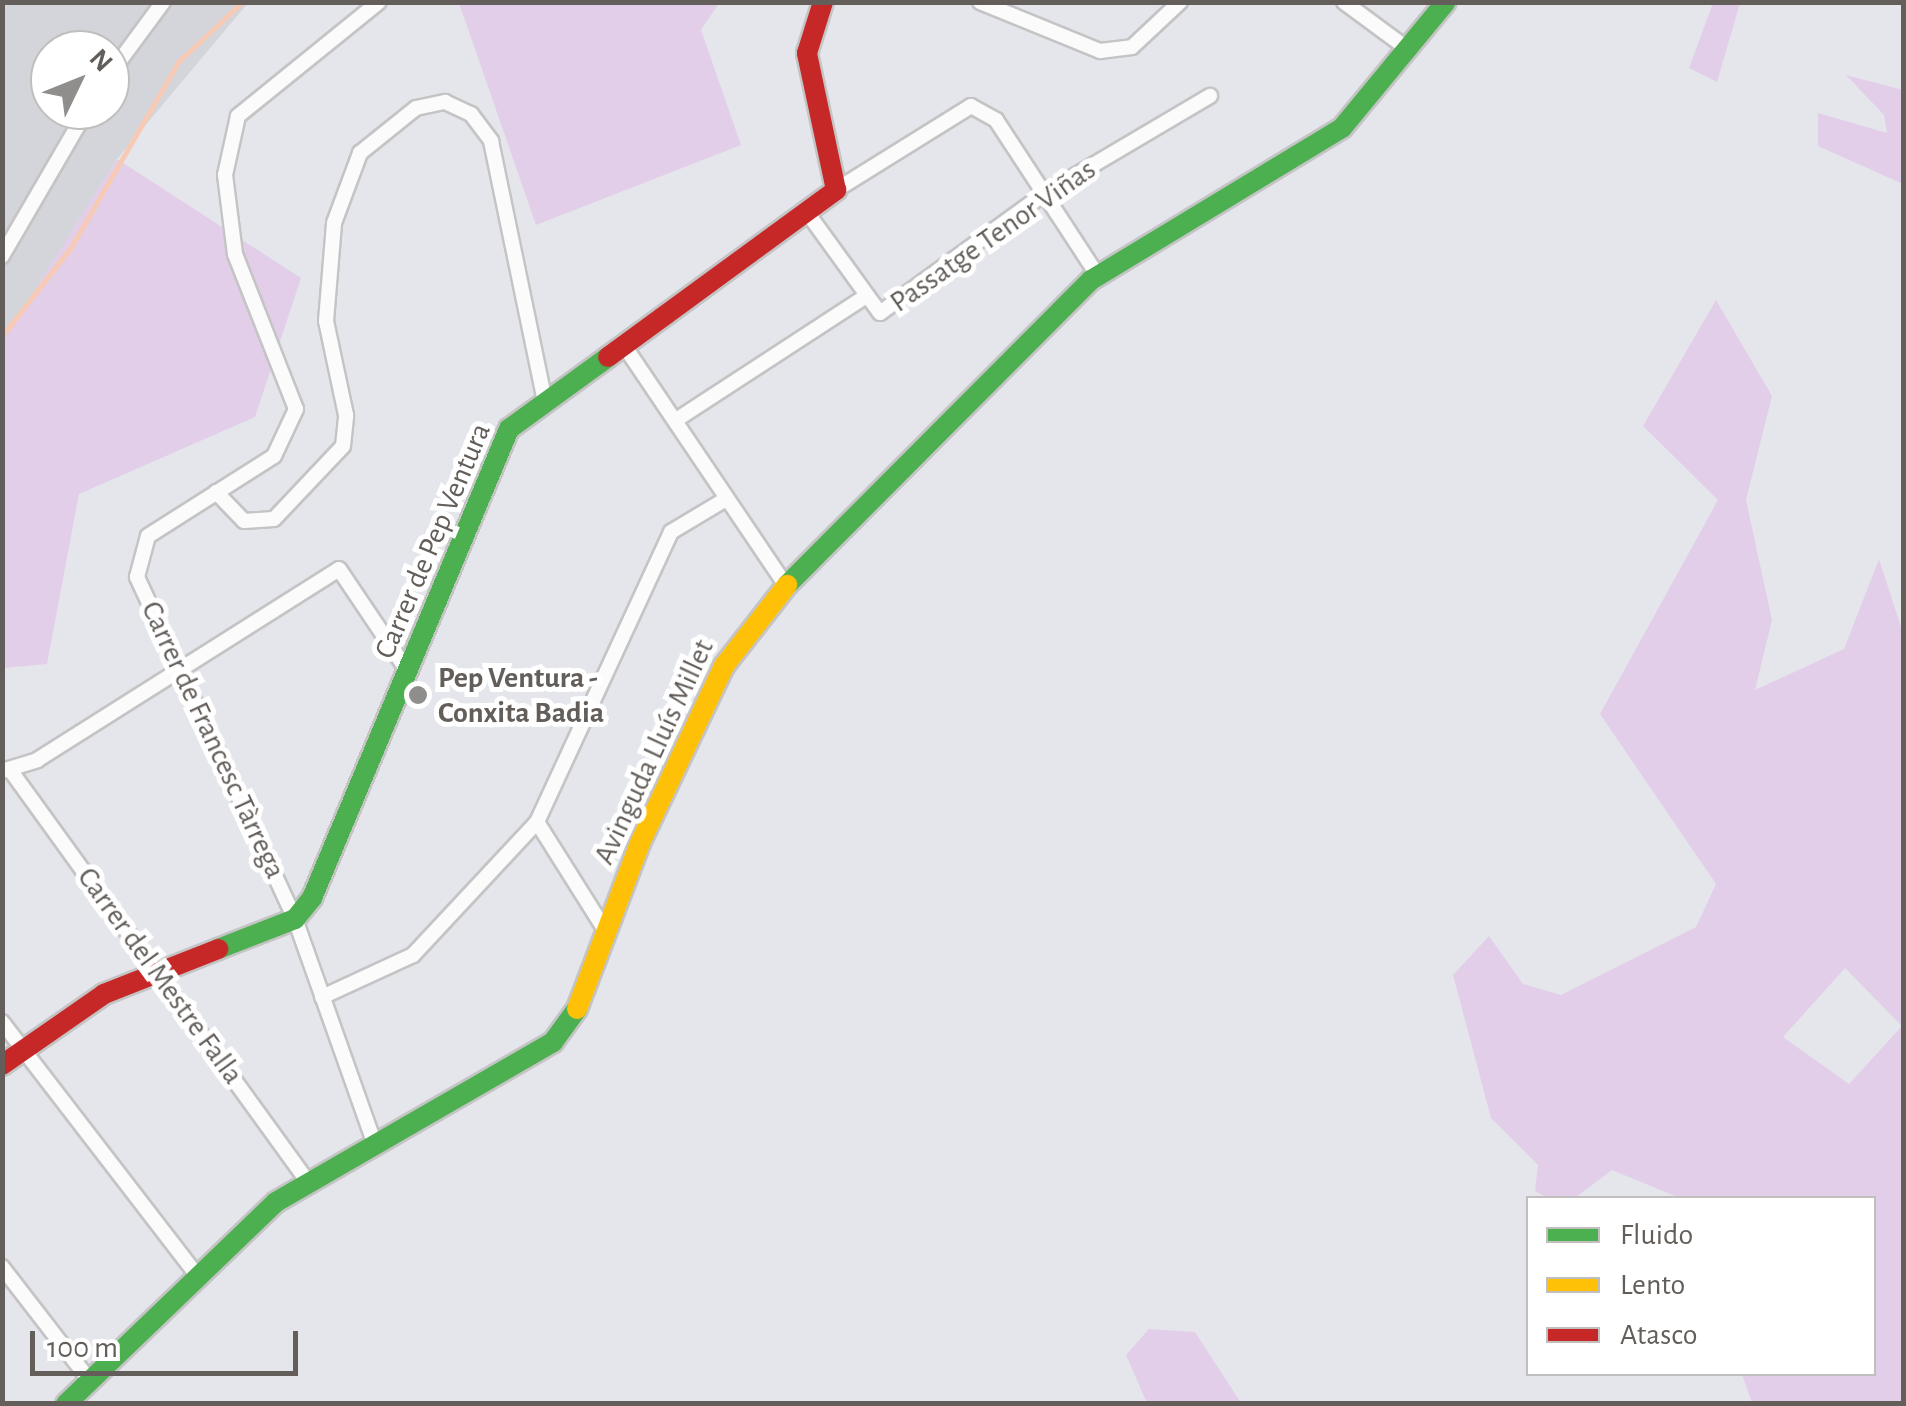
<!DOCTYPE html>
<html>
<head>
<meta charset="utf-8">
<style>
	body { margin:0 }
	#map { position:relative; width:1906px; height:1406px; overflow:hidden; background:#e4e6eb; font-family:"Alegreya Sans",sans-serif }
	div>[style] { position:absolute }
	.industrial>* { inset:0; background:#d4d5db }
	.green>* { inset:0; background:#e3cee9 }
	.stream>* { height:5px; margin:-2.5px; padding:0 2.5px; transform-origin:2.5px; border-radius:2.5px; background:#f7cab6 }
	.roads { filter:drop-shadow(2px 0 #c5c4c5) drop-shadow(-2px 0 #c5c4c5) drop-shadow(0 2px #c5c4c5) drop-shadow(0 -2px #c5c4c5) }
	.street>* { height:14px; margin:-7px; padding:0 7px; transform-origin:7px; border-radius:7px; background:#fbfbfc }
	.fast>* { height:20px; margin:-10px; padding:0 10px; transform-origin:10px; border-radius:10px; background:#4caf50 }
	.slow>* { height:20px; margin:-10px; padding:0 10px; transform-origin:10px; border-radius:10px; background:#ffc107 }
	.jam>* { height:20px; margin:-10px; padding:0 10px; transform-origin:10px; border-radius:10px; background:#c62828 }
	.dots>* { width:28px; height:28px; translate:-50% -50%; box-sizing:border-box; border:5px solid #fff; border-radius:50% }
	span { translate:-50% -50%; white-space:nowrap; text-align:center; line-height:1.15; -webkit-text-stroke:10px #fff; paint-order:stroke }
	.street-label { font-size:30px; color:#635e5a }
	.poi-label { font-size:30px; color:#635e5a; font-weight:700 }
	.left { translate:0 -50%; text-align:left }
	.frame { position:absolute; inset:0; border:5px solid #635e5a; pointer-events:none }
	.legend { position:absolute; left:1526px; top:1196px; width:350px; height:180px; box-sizing:border-box; background:#fff; border:2px solid #c1bfbd; margin:0; padding:12px 18px; list-style:none; font-size:30px; color:#635e5a }
	.legend li { display:flex; align-items:center; gap:20px; height:50px }
	.legend b { width:50px; border:2px solid #c1bfbd }
	.north { position:absolute; left:30px; top:30px; width:100px; height:100px; box-sizing:border-box; background:#fff; border:2px solid #c1bfbd; border-radius:50%; rotate:47deg; font-size:28px; font-weight:700; line-height:40px; text-align:center; color:#635e5a }
	.north::after { content:''; display:block; margin:auto; width:35px; height:45px; background:#908e8d; clip-path:polygon(50% 0,100% 100%,50% 72%,0 100%) }
	.scale { position:absolute; left:30px; top:1331px; width:268px; height:45px; box-sizing:border-box; border:5px solid #635e5a; border-top:0; padding-left:12px; font-size:30px; line-height:35px; white-space:nowrap; color:#635e5a; -webkit-text-stroke:8px #fff; paint-order:stroke }
</style>
</head>
<body>
<div id="map">
	<div class="industrial">
		<div style="clip-path:polygon(evenodd,3px 3px,248px 3px,117px 159px,3px 342px,3px 3px,50px 50px,110px 50px,110px 110px,50px 110px,50px 50px)"></div>
	</div>
	<div class="green">
		<div style="clip-path:polygon(459px 3px,719px 3px,701px 30px,741px 145px,536px 225px)"></div>
		<div style="clip-path:polygon(1713px 3px,1740px 3px,1717px 82px,1689px 68px)"></div>
		<div style="clip-path:polygon(1846px 75px,1903px 90px,1903px 184px,1818px 146px,1818px 113px,1887px 133px,1884px 115px)"></div>
		<div style="clip-path:polygon(117px 159px,301px 278px,255px 417px,79px 494px,47px 664px,3px 668px,2px 342px)"></div>
		<div style="clip-path:polygon(evenodd,1716px 300px,1772px 396px,1746px 500px,1772px 620px,1755px 690px,1844px 649px,1879px 559px,1903px 633px,1903px 1403px,1752px 1403px,1742px 1374px,1874px 1374px,1874px 1198px,1680px 1198px,1612px 1170px,1575px 1198px,1548px 1198px,1535px 1191px,1538px 1165px,1491px 1118px,1453px 975px,1489px 936px,1523px 984px,1561px 995px,1696px 927px,1716px 884px,1600px 714px,1718px 500px,1643px 426px,1716px 300px,1845px 968px,1902px 1026px,1849px 1084px,1783px 1037px,1845px 968px)"></div>
		<div style="clip-path:polygon(1149px 1329px,1195px 1332px,1241px 1403px,1147px 1403px,1126px 1355px)"></div>
	</div>
	<div class="stream">
		<div style="left:2px;top:336px;width:113px;rotate:-52.2deg"></div>
		<div style="left:71px;top:247px;width:215px;rotate:-59.9deg"></div>
		<div style="left:179px;top:61px;width:86px;rotate:-43.1deg"></div>
	</div>
	<div class="roads">
		<div class="street">
			<div style="left:980px;top:2px;width:130px;rotate:22.2deg"></div>
			<div style="left:1100px;top:51px;width:32px;rotate:-7deg"></div>
			<div style="left:1132px;top:47px;width:66px;rotate:-43.2deg"></div>
			<div style="left:1344px;top:2px;width:81px;rotate:36.4deg"></div>
			<div style="left:110px;top:74px;width:89px;rotate:-53.6deg"></div>
			<div style="left:836px;top:190px;width:159px;rotate:-31.9deg"></div>
			<div style="left:971px;top:106px;width:29px;rotate:29deg"></div>
			<div style="left:996px;top:120px;width:186px;rotate:56.8deg"></div>
			<div style="left:809px;top:215px;width:121px;rotate:54.1deg"></div>
			<div style="left:880px;top:313px;width:203px;rotate:-36deg"></div>
			<div style="left:1044px;top:194px;width:193px;rotate:-30.6deg"></div>
			<div style="left:2px;top:256px;width:169px;rotate:-59.8deg"></div>
			<div style="left:623px;top:344px;width:292px;rotate:56deg"></div>
			<div style="left:676px;top:420px;width:225px;rotate:-33.1deg"></div>
			<div style="left:216px;top:492px;width:40px;rotate:46deg"></div>
			<div style="left:244px;top:521px;width:30px;rotate:-4deg"></div>
			<div style="left:274px;top:519px;width:100px;rotate:-46.6deg"></div>
			<div style="left:343px;top:446px;width:31px;rotate:-84deg"></div>
			<div style="left:346px;top:415px;width:96px;rotate:-102deg"></div>
			<div style="left:326px;top:321px;width:98px;rotate:-85.3deg"></div>
			<div style="left:334px;top:223px;width:75px;rotate:-69.6deg"></div>
			<div style="left:360px;top:153px;width:72px;rotate:-38.8deg"></div>
			<div style="left:416px;top:108px;width:30px;rotate:-12deg"></div>
			<div style="left:445px;top:102px;width:29px;rotate:25deg"></div>
			<div style="left:471px;top:114px;width:34px;rotate:53deg"></div>
			<div style="left:491px;top:141px;width:261px;rotate:78.3deg"></div>
			<div style="left:2px;top:771px;width:37px;rotate:-17deg"></div>
			<div style="left:37px;top:760px;width:357px;rotate:-32.3deg"></div>
			<div style="left:339px;top:569px;width:125px;rotate:56.1deg"></div>
			<div style="left:11px;top:771px;width:507px;rotate:54.15deg"></div>
			<div style="left:537px;top:822px;width:131px;rotate:57.8deg"></div>
			<div style="left:322px;top:997px;width:100px;rotate:-24.8deg"></div>
			<div style="left:413px;top:955px;width:182px;rotate:-47deg"></div>
			<div style="left:537px;top:822px;width:319px;rotate:-65.2deg"></div>
			<div style="left:671px;top:532px;width:64px;rotate:-31deg"></div>
			<div style="left:2px;top:1022px;width:317px;rotate:52.4deg"></div>
			<div style="left:374px;top:1142px;width:237px;rotate:-109.5deg"></div>
			<div style="left:295px;top:919px;width:377px;rotate:-114.8deg"></div>
			<div style="left:137px;top:577px;width:42px;rotate:-75deg"></div>
			<div style="left:148px;top:536px;width:149px;rotate:-32.4deg"></div>
			<div style="left:274px;top:456px;width:52px;rotate:-64.9deg"></div>
			<div style="left:296px;top:409px;width:167px;rotate:-111.5deg"></div>
			<div style="left:235px;top:254px;width:80px;rotate:-97.2deg"></div>
			<div style="left:225px;top:175px;width:60px;rotate:-77.6deg"></div>
			<div style="left:238px;top:116px;width:181px;rotate:-39deg"></div>
			<div style="left:2px;top:1267px;width:145px;rotate:52.3deg"></div>
		</div>
		<div class="fast">
			<div style="left:787px;top:585px;width:431px;rotate:-45.1deg"></div>
			<div style="left:1091px;top:280px;width:293px;rotate:-31.2deg"></div>
			<div style="left:1342px;top:128px;width:163px;rotate:-50.5deg"></div>
			<div style="left:218px;top:949px;width:83px;rotate:-21.3deg"></div>
			<div style="left:295px;top:919px;width:27px;rotate:-51deg"></div>
			<div style="left:312px;top:898px;width:509px;rotate:-67.22deg"></div>
			<div style="left:509px;top:429px;width:122px;rotate:-36deg"></div>
			<div style="left:66px;top:1404px;width:291px;rotate:-43.9deg"></div>
			<div style="left:276px;top:1202px;width:320px;rotate:-30deg"></div>
			<div style="left:553px;top:1042px;width:41px;rotate:-54deg"></div>
		</div>
		<div class="slow">
			<div style="left:577px;top:1009px;width:178px;rotate:-69.2deg"></div>
			<div style="left:640px;top:843px;width:196px;rotate:-64.6deg"></div>
			<div style="left:724px;top:666px;width:103px;rotate:-52.1deg"></div>
		</div>
		<div class="jam">
			<div style="left:608px;top:357px;width:283px;rotate:-36.2deg"></div>
			<div style="left:836px;top:190px;width:140px;rotate:-102deg"></div>
			<div style="left:807px;top:53px;width:53px;rotate:-72.6deg"></div>
			<div style="left:2px;top:1065px;width:124px;rotate:-34.8deg"></div>
			<div style="left:104px;top:994px;width:123px;rotate:-21.5deg"></div>
		</div>
	</div>
	<div class="dots">
		<div style="left:418px;top:695px;background:#908e8d"></div>
	</div>
	<div class="street-label">
		<span style="left:993px;top:236px;rotate:-35deg">Passatge Tenor Viñas</span>
		<span style="left:433px;top:541px;rotate:-67deg">Carrer de Pep Ventura</span>
		<span style="left:213px;top:740px;rotate:65deg">Carrer de Francesc Tàrrega</span>
		<span style="left:654px;top:752px;rotate:-65deg">Avinguda Lluís Millet</span>
		<span style="left:160px;top:976px;rotate:54deg">Carrer del Mestre Falla</span>
	</div>
	<div class="poi-label">
		<span class="left" style="left:438px;top:695px">Pep Ventura -<br>Conxita Badia</span>
	</div>
	<div class="frame"></div>
	<ul class="legend">
	<li><b style="height:12px;background:#4caf50"></b>Fluido</li>
	<li><b style="height:12px;background:#ffc107"></b>Lento</li>
	<li><b style="height:12px;background:#c62828"></b>Atasco</li>
	</ul>
	<div class="north">N</div>
	<div class="scale">100 m</div>
</div>
</body>
</html>
